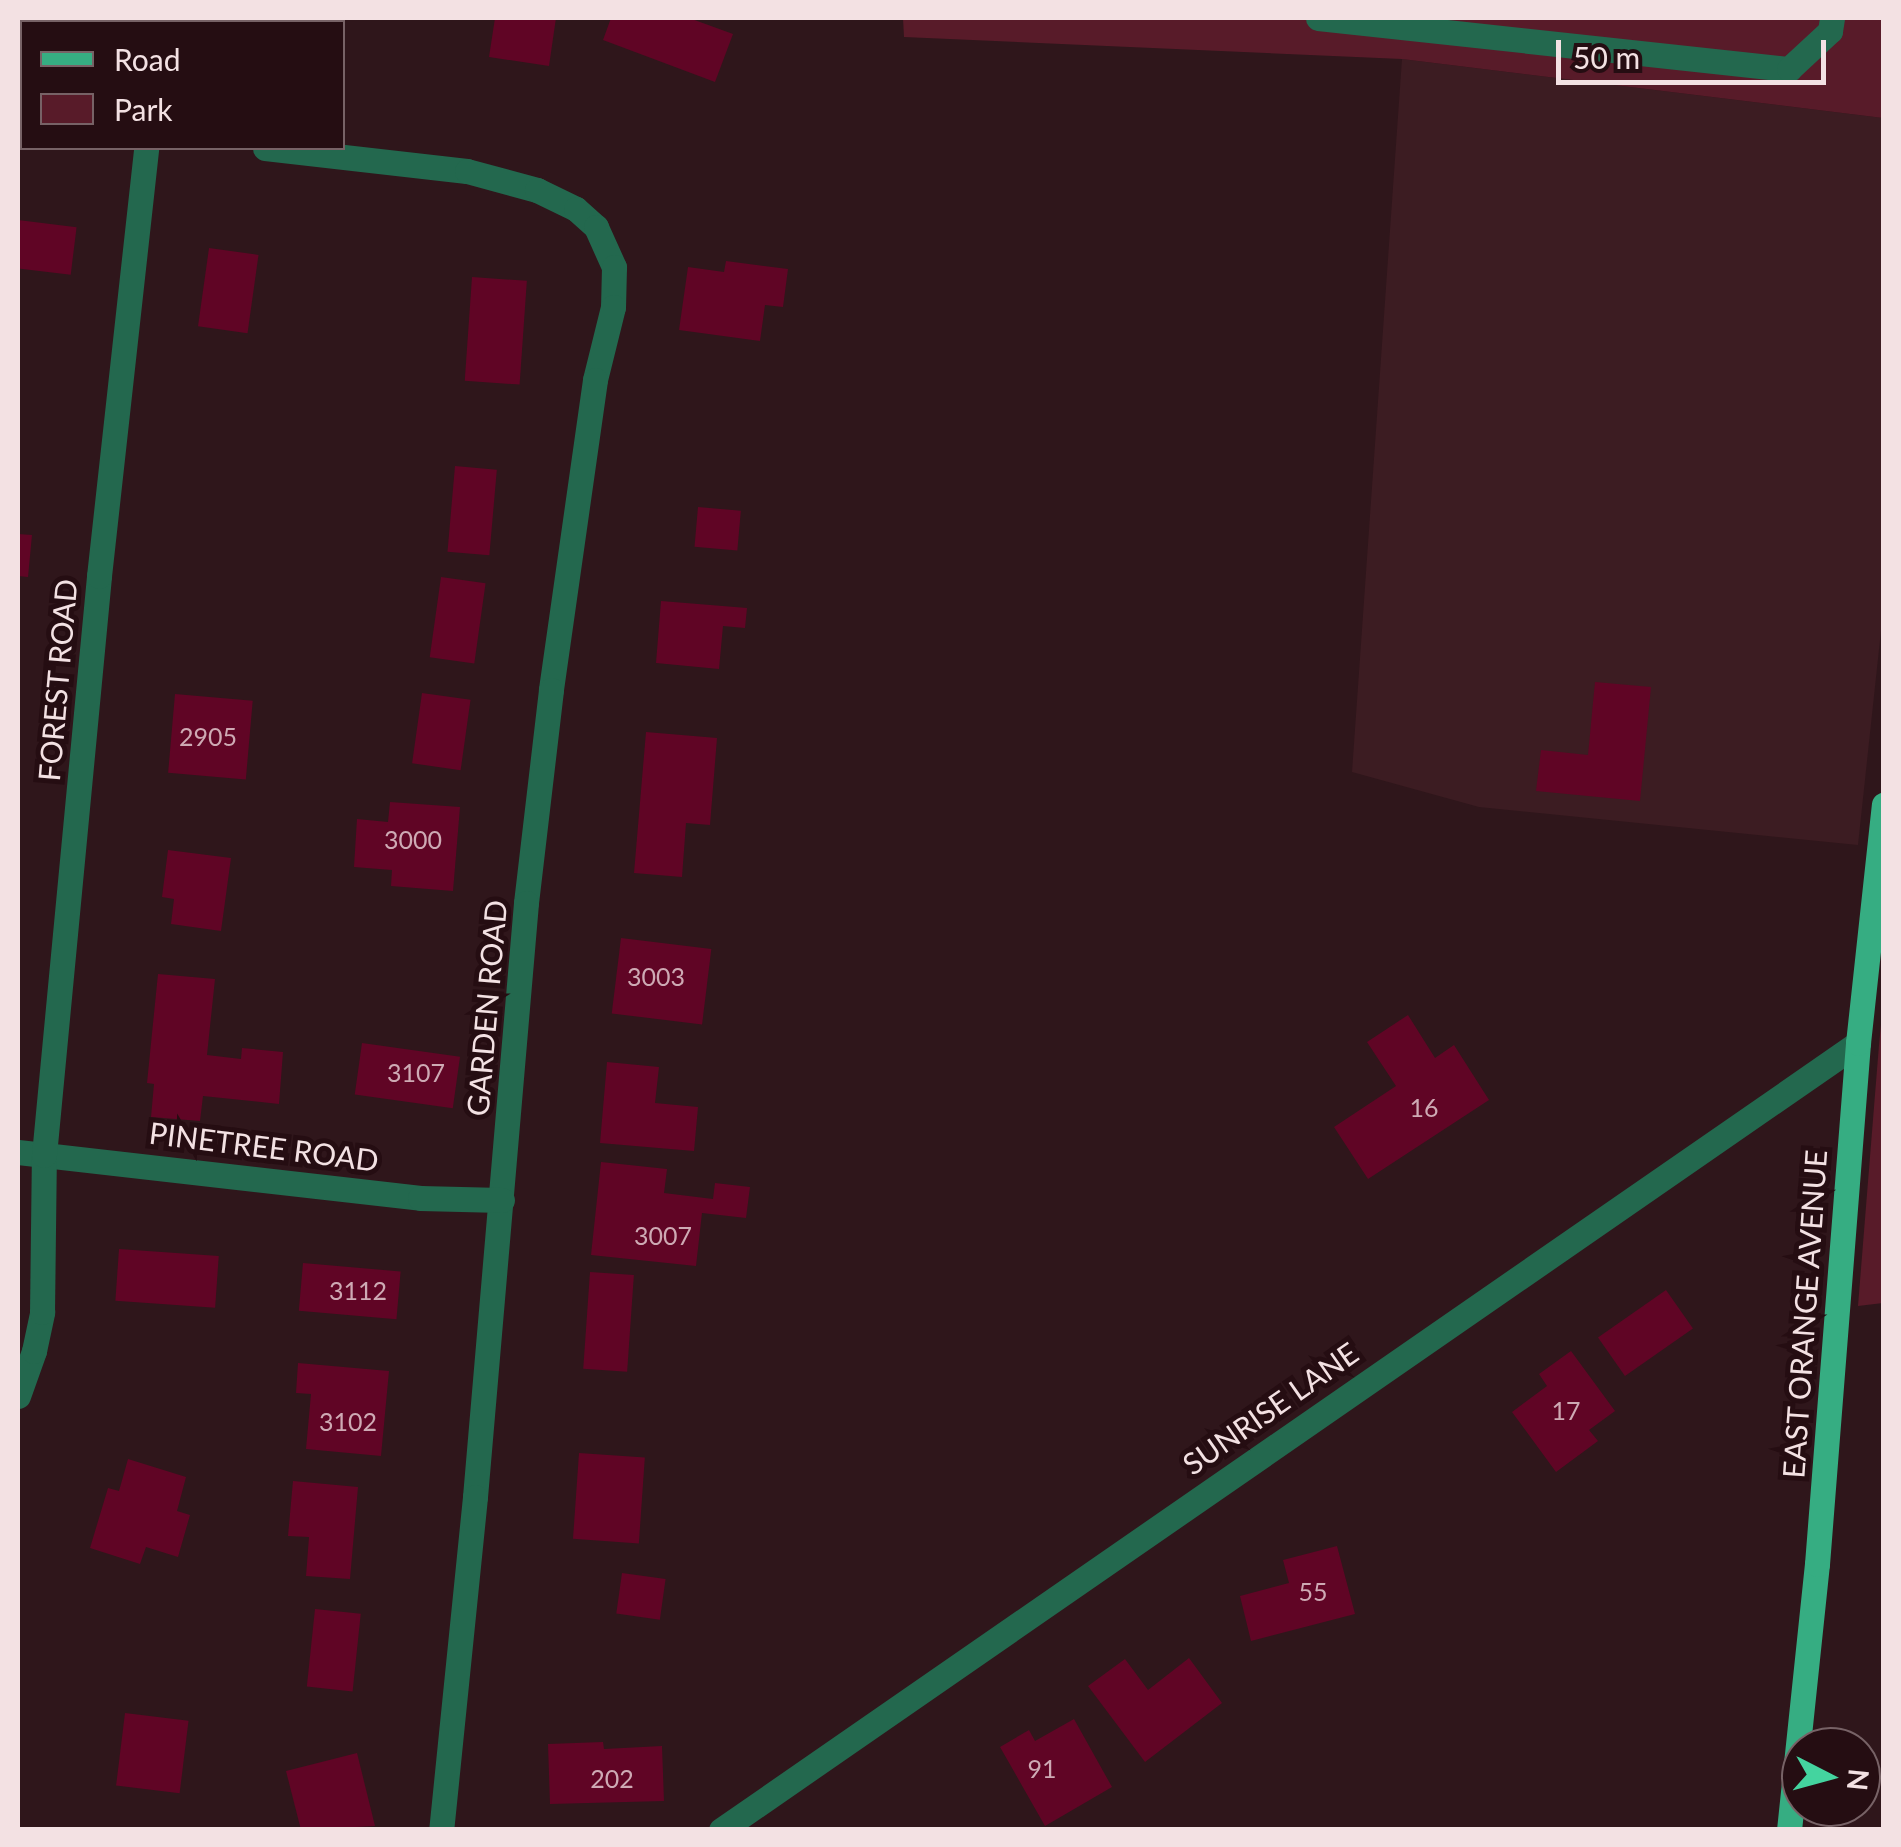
<!DOCTYPE html>
<html>
<head>
<meta charset="utf-8">
<style>
	body { margin:0 }
	#map { position:relative; width:1901px; height:1847px; overflow:hidden; background:#2f161b; font-family:Lato,sans-serif }
	div>[style] { position:absolute }
	.built>* { inset:0; background:#3c1c22 }
	.green>* { inset:0; background:#581b29 }
	.building>* { inset:0; background:#600525; transform-origin:0 0 }
	.minor>* { height:25px; margin:-12.5px; padding:0 12.5px; transform-origin:12.5px; border-radius:12.5px; background:#23684e }
	.major>* { height:25px; margin:-12.5px; padding:0 12.5px; transform-origin:12.5px; border-radius:12.5px; background:#36ad82 }
	span { translate:-50% -50%; white-space:nowrap; text-align:center; line-height:1.15; -webkit-text-stroke:10px #250d12; paint-order:stroke }
	.number-label { font-size:25px; color:#ceaab4 }
	.number-label span { -webkit-text-stroke-width:0 }
	.street-label { font-size:30px; color:#f3e1e3 }
	.frame { position:absolute; inset:0; border:20px solid #f3e1e3; pointer-events:none }
	.legend { position:absolute; left:20px; top:20px; width:325px; height:130px; box-sizing:border-box; background:#250d12; border:2px solid #776266; margin:0; padding:12px 18px; list-style:none; font-size:30px; color:#f3e1e3 }
	.legend li { display:flex; align-items:center; gap:20px; height:50px }
	.legend b { width:50px; border:2px solid #776266 }
	.north { position:absolute; left:1781px; top:1727px; width:100px; height:100px; box-sizing:border-box; background:#250d12; border:2px solid #776266; border-radius:50%; rotate:96deg; font-size:28px; font-weight:700; line-height:40px; text-align:center; color:#f3e1e3 }
	.north::after { content:''; display:block; margin:auto; width:35px; height:45px; background:#44d49f; clip-path:polygon(50% 0,100% 100%,50% 72%,0 100%) }
	.scale { position:absolute; left:1556px; top:40px; width:270px; height:45px; box-sizing:border-box; border:5px solid #f3e1e3; border-top:0; padding-left:12px; font-size:30px; line-height:35px; white-space:nowrap; color:#f3e1e3; -webkit-text-stroke:8px #250d12; paint-order:stroke }
</style>
</head>
<body>
<div id="map">
	<div class="built">
		<div style="clip-path:polygon(1402px 59px,1883px 118px,1884px 603px,1858px 845px,1479px 807px,1352px 772px)"></div>
	</div>
	<div class="green">
		<div style="clip-path:polygon(903px 18px,1883px 18px,1883px 118px,1402px 59px,904px 37px)"></div>
		<div style="clip-path:polygon(1883px 1004px,1883px 1303px,1858px 1306px,1879px 1045px)"></div>
	</div>
	<div class="building">
		<div style="left:157px;top:18px;width:56px;height:4px"></div>
		<div style="clip-path:polygon(495px 18px,556px 18px,549px 66px,489px 57px)"></div>
		<div style="clip-path:polygon(611px 18px,689px 18px,733px 34px,715px 82px,603px 40px)"></div>
		<div style="left:18px;top:220px;width:59px;height:48px;rotate:7deg"></div>
		<div style="left:209px;top:248px;width:50px;height:79px;rotate:8deg"></div>
		<div style="clip-path:polygon(726px 261px,788px 269px,783px 307px,765px 305px,760px 341px,679px 330px,688px 267px,724px 272px)"></div>
		<div style="left:472px;top:277px;width:55px;height:104px;rotate:4deg"></div>
		<div style="left:455px;top:466px;width:42px;height:86px;rotate:5deg"></div>
		<div style="left:698px;top:507px;width:43px;height:40px;rotate:5deg"></div>
		<div style="clip-path:polygon(18px 534px,32px 535px,28px 577px,18px 576px)"></div>
		<div style="left:441px;top:577px;width:45px;height:81px;rotate:8deg"></div>
		<div style="clip-path:polygon(661px 601px,747px 608px,745px 628px,723px 626px,719px 669px,656px 663px)"></div>
		<div style="clip-path:polygon(1595px 682px,1651px 687px,1640px 801px,1536px 791px,1541px 750px,1588px 755px)"></div>
		<div style="left:422px;top:693px;width:49px;height:71px;rotate:8deg"></div>
		<div style="left:175px;top:694px;width:78px;height:79px;rotate:5deg"></div>
		<div style="clip-path:polygon(646px 732px,717px 738px,710px 825px,686px 823px,682px 877px,634px 873px)"></div>
		<div style="clip-path:polygon(390px 802px,460px 807px,453px 891px,391px 886px,392px 870px,354px 867px,357px 819px,388px 822px)"></div>
		<div style="clip-path:polygon(168px 850px,231px 858px,221px 931px,171px 924px,174px 899px,162px 897px)"></div>
		<div style="left:621px;top:938px;width:91px;height:76px;rotate:7deg"></div>
		<div style="clip-path:polygon(158px 974px,215px 979px,207px 1055px,241px 1059px,242px 1048px,283px 1052px,279px 1104px,203px 1096px,200px 1121px,151px 1117px,154px 1084px,147px 1083px)"></div>
		<div style="clip-path:polygon(1408px 1015px,1435px 1058px,1454px 1045px,1489px 1100px,1368px 1179px,1334px 1127px,1396px 1086px,1367px 1042px)"></div>
		<div style="left:362px;top:1043px;width:99px;height:52px;rotate:8deg"></div>
		<div style="clip-path:polygon(607px 1062px,659px 1067px,655px 1103px,698px 1107px,694px 1151px,600px 1143px)"></div>
		<div style="clip-path:polygon(601px 1162px,667px 1169px,664px 1193px,713px 1199px,715px 1183px,750px 1187px,746px 1218px,702px 1213px,696px 1266px,591px 1255px)"></div>
		<div style="left:119px;top:1249px;width:100px;height:52px;rotate:4deg"></div>
		<div style="left:303px;top:1263px;width:98px;height:48px;rotate:5deg"></div>
		<div style="left:590px;top:1272px;width:44px;height:97px;rotate:4deg"></div>
		<div style="left:1666px;top:1290px;width:47px;height:83px;rotate:55deg"></div>
		<div style="clip-path:polygon(1571px 1351px,1615px 1411px,1589px 1430px,1598px 1441px,1556px 1472px,1512px 1412px,1547px 1386px,1539px 1374px)"></div>
		<div style="clip-path:polygon(298px 1363px,389px 1371px,381px 1456px,306px 1449px,311px 1394px,296px 1393px)"></div>
		<div style="left:579px;top:1453px;width:66px;height:86px;rotate:4deg"></div>
		<div style="clip-path:polygon(128px 1459px,186px 1477px,177px 1511px,190px 1515px,178px 1557px,146px 1547px,140px 1564px,90px 1548px,108px 1488px,119px 1491px)"></div>
		<div style="clip-path:polygon(293px 1481px,358px 1487px,350px 1579px,306px 1576px,309px 1537px,288px 1536px)"></div>
		<div style="clip-path:polygon(1337px 1546px,1355px 1614px,1251px 1641px,1240px 1596px,1289px 1583px,1283px 1560px)"></div>
		<div style="left:622px;top:1573px;width:44px;height:41px;rotate:8deg"></div>
		<div style="left:315px;top:1609px;width:46px;height:78px;rotate:6deg"></div>
		<div style="clip-path:polygon(1189px 1658px,1222px 1703px,1145px 1762px,1088px 1686px,1125px 1659px,1148px 1690px)"></div>
		<div style="left:125px;top:1713px;width:64px;height:73px;rotate:7deg"></div>
		<div style="clip-path:polygon(1074px 1719px,1112px 1787px,1045px 1826px,1000px 1747px,1029px 1730px,1035px 1741px)"></div>
		<div style="clip-path:polygon(603px 1742px,604px 1749px,662px 1746px,664px 1801px,550px 1804px,548px 1744px)"></div>
		<div style="clip-path:polygon(357px 1753px,375px 1826px,301px 1830px,286px 1771px)"></div>
	</div>
	<div class="minor">
		<div style="left:1318px;top:18px;width:474px;rotate:6.2deg"></div>
		<div style="left:1789px;top:69px;width:56px;rotate:-42.8deg"></div>
		<div style="left:1830px;top:31px;width:13px;rotate:-81deg"></div>
		<div style="left:18px;top:119px;width:4px;rotate:14deg"></div>
		<div style="left:265px;top:148px;width:203px;rotate:6.5deg"></div>
		<div style="left:467px;top:171px;width:73px;rotate:15.2deg"></div>
		<div style="left:537px;top:190px;width:43px;rotate:26deg"></div>
		<div style="left:576px;top:209px;width:27px;rotate:42deg"></div>
		<div style="left:596px;top:227px;width:44px;rotate:65.8deg"></div>
		<div style="left:614px;top:267px;width:40px;rotate:91.4deg"></div>
		<div style="left:613px;top:307px;width:75px;rotate:103.9deg"></div>
		<div style="left:595px;top:380px;width:313px;rotate:98.1deg"></div>
		<div style="left:551px;top:690px;width:214px;rotate:96.7deg"></div>
		<div style="left:526px;top:903px;width:596px;rotate:94.91deg"></div>
		<div style="left:475px;top:1497px;width:335px;rotate:95.8deg"></div>
		<div style="left:18px;top:1152px;width:405px;rotate:6.5deg"></div>
		<div style="left:420px;top:1198px;width:82px;rotate:1.4deg"></div>
		<div style="left:18px;top:1396px;width:48px;rotate:-70.4deg"></div>
		<div style="left:34px;top:1351px;width:40px;rotate:-78deg"></div>
		<div style="left:42px;top:1312px;width:157px;rotate:-89.3deg"></div>
		<div style="left:44px;top:1155px;width:582px;rotate:-84.57deg"></div>
		<div style="left:99px;top:576px;width:431px;rotate:-83.7deg"></div>
		<div style="left:721px;top:1830px;width:1383px;rotate:-34.69deg"></div>
	</div>
	<div class="major">
		<div style="left:1789px;top:1830px;width:267px;rotate:-84deg"></div>
		<div style="left:1817px;top:1564px;width:523px;rotate:-85.5deg"></div>
		<div style="left:1858px;top:1043px;width:240px;rotate:-83.8deg"></div>
	</div>
	<div class="number-label">
		<span style="left:208px;top:736px">2905</span>
		<span style="left:413px;top:839px">3000</span>
		<span style="left:656px;top:976px">3003</span>
		<span style="left:416px;top:1072px">3107</span>
		<span style="left:1424px;top:1107px">16</span>
		<span style="left:663px;top:1235px">3007</span>
		<span style="left:358px;top:1290px">3112</span>
		<span style="left:1566px;top:1410px">17</span>
		<span style="left:348px;top:1421px">3102</span>
		<span style="left:1313px;top:1591px">55</span>
		<span style="left:1042px;top:1768px">91</span>
		<span style="left:612px;top:1778px">202</span>
	</div>
	<div class="street-label">
		<span style="left:57px;top:680px;rotate:-85deg">FOREST ROAD</span>
		<span style="left:486px;top:1008px;rotate:-85deg">GARDEN ROAD</span>
		<span style="left:264px;top:1146px;rotate:7deg">PINETREE ROAD</span>
		<span style="left:1804px;top:1314px;rotate:-86deg">EAST ORANGE AVENUE</span>
		<span style="left:1270px;top:1408px;rotate:-35deg">SUNRISE LANE</span>
	</div>
	<div class="frame"></div>
	<ul class="legend">
	<li><b style="height:12px;background:#36ad82"></b>Road</li>
	<li><b style="height:28px;background:#581b29"></b>Park</li>
	</ul>
	<div class="north">N</div>
	<div class="scale">50 m</div>
</div>
</body>
</html>
